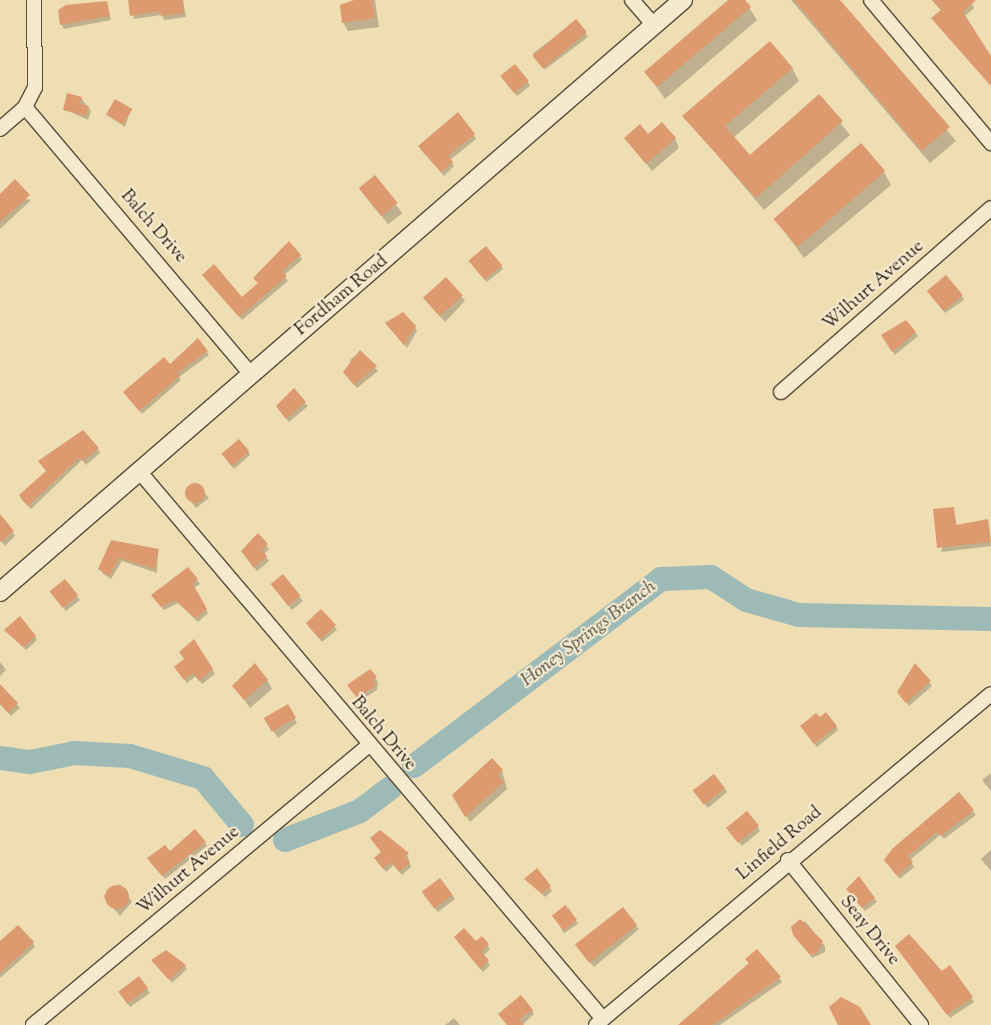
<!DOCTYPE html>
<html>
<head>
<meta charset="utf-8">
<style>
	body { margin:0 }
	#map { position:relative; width:991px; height:1025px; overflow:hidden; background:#efddb3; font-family:"Sorts Mill Goudy",serif }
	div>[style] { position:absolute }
	.shadow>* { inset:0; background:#0003; transform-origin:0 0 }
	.river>* { height:24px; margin:-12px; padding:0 12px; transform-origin:12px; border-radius:12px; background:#9ebab7 }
	.building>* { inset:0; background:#dd9a6f; transform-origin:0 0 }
	.round { border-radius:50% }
	.roads { filter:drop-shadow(1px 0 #594d39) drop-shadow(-1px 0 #594d39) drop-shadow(0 1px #594d39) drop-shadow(0 -1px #594d39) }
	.minor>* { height:14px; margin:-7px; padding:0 7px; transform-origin:7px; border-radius:7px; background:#f5e9ce }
	.tertiary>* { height:18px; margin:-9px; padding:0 9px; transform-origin:9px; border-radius:9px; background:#f5e9ce }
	span { translate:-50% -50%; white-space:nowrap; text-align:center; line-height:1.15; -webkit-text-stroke:4.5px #f5e9ce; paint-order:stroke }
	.street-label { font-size:18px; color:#271d10 }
	.water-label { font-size:19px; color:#4b4c42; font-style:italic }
</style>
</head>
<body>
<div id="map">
	<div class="shadow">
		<div style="clip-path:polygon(139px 0,183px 0,186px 17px,164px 20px,162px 15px,133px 19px)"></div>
		<div style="clip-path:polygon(355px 0,375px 0,379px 27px,348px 31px,343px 22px)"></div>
		<div style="clip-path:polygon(730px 0,744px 0,757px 20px,665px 99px,646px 72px)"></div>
		<div style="clip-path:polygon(791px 0,839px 0,956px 141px,930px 163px)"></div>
		<div style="clip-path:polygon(932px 0,972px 4px,974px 8px,965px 16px,991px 57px,991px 86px,935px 22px,942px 11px)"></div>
		<div style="clip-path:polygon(107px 3px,111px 20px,64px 29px,62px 25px,59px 10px)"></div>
		<div style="left:576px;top:21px;width:20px;height:54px;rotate:53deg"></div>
		<div style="clip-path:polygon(792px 68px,799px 81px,733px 138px,750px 157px,819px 96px,850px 135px,764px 210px,684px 116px)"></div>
		<div style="clip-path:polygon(504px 80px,528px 82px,530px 86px,517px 96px)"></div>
		<div style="clip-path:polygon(81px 98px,91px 111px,88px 120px,64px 109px)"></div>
		<div style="clip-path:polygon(131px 109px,125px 127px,107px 115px)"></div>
		<div style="clip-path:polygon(474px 135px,476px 139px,450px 160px,454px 166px,444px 176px,421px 150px)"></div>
		<div style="clip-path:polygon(648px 135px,675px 139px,679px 148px,652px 171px,626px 138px)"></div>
		<div style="clip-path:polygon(884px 172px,891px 185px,804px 258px,775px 219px)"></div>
		<div style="left:374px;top:177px;width:46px;height:18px;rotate:52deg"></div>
		<div style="clip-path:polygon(0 194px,31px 200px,0 229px)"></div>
		<div style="clip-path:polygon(300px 256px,302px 260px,284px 275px,288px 281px,242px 320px,206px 279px,242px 299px,259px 284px,254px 278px)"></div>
		<div style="clip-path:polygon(473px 265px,501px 265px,503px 269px,487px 282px)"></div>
		<div style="clip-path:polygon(931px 296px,962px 296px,964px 300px,945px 313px)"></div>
		<div style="clip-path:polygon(462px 297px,465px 301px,445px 322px,428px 303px)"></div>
		<div style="clip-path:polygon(389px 327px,415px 327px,417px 331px,407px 348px)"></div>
		<div style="clip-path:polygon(915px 332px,918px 336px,895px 355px,882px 335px)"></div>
		<div style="clip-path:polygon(207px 352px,209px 355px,179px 377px,181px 380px,142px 414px,127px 396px,170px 366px)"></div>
		<div style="clip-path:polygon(360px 352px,378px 371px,357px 388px,347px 376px,351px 359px)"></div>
		<div style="clip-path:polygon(305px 403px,308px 406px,289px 422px,279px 410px)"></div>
		<div style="clip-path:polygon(98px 449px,100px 453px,86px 465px,82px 460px,31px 509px,22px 500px,20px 496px,47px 472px,42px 465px)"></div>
		<div style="clip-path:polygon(248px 451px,250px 455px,234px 469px,226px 459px)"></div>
		<div style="clip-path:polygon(195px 482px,209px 498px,196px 508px,185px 493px)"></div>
		<div style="clip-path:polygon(953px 508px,957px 526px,987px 521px,991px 546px,941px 552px)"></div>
		<div style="clip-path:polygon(13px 532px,15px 536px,5px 546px,0 540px)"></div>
		<div style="clip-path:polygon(258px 535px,269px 549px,264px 554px,269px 561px,257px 571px,245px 555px)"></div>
		<div style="clip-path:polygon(112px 542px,158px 550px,157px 573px,122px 561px,111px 579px,102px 573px)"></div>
		<div style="clip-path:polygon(188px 568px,200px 584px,194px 588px,208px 613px,198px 622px,178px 603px,164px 610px,155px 599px)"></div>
		<div style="clip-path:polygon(282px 576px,303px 601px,292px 610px,274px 588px)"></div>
		<div style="clip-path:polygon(65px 581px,80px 600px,66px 611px,54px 596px)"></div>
		<div style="clip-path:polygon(334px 626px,337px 630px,322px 642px,309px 627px)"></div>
		<div style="clip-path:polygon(6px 630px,35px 636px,37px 640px,26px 650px)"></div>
		<div style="clip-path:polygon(194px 641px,215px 674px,202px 684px,196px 676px,187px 683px,178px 671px)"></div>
		<div style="clip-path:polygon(0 662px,6px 670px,0 676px)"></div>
		<div style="clip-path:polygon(915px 665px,932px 686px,909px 706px,900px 696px)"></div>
		<div style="clip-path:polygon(370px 671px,378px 682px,377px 690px,360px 701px,351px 689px)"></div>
		<div style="clip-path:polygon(267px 680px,272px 689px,250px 708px,234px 686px)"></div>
		<div style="clip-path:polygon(0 686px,20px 708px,11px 716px,0 704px)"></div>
		<div style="clip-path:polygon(287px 706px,297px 723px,278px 738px,270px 726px)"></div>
		<div style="clip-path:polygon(836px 726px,838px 730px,817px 747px,804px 730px)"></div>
		<div style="clip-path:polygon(502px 771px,507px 789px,470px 822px,457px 802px)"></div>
		<div style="clip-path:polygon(991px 773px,991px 791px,982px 780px)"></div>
		<div style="clip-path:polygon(724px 788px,727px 792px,708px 808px,697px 795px)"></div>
		<div style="clip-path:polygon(959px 793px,976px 815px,944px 839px,940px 835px,910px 860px,914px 867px,900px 879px,888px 864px)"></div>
		<div style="clip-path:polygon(758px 827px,760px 831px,742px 846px,731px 833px)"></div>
		<div style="clip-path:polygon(205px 842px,207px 846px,165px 879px,150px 862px)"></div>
		<div style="clip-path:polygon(991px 850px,991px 871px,981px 859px)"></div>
		<div style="clip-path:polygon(407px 854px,411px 867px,402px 875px,394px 865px,386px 872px,378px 862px)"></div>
		<div style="clip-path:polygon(537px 870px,552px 891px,545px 897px,526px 879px)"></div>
		<div style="clip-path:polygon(120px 884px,132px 902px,120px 916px,103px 896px)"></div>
		<div style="clip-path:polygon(850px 893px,874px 898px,877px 902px,865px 911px)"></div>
		<div style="clip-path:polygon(424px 895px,452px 895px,455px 899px,438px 912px)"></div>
		<div style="clip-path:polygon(569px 908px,578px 924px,564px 933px,553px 915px)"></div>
		<div style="clip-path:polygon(805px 921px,825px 946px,825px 952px,812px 958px,792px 928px)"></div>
		<div style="clip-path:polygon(636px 926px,639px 929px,594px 967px,580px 950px)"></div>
		<div style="clip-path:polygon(482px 938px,490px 949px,483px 956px,490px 965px,483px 972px,458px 941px,476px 943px)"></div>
		<div style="clip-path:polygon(0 943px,33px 943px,35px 947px,0 978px)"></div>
		<div style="clip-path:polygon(899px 950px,942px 973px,950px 967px,974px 1002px,950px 1018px)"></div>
		<div style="clip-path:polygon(757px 951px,782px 982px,720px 1025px,686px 1025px,749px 964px,747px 960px)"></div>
		<div style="clip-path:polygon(158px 965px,185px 966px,187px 969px,172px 983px)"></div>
		<div style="clip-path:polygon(139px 977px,150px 993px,130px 1007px,122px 996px)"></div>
		<div style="clip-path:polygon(532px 1010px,534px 1014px,522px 1025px,507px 1025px)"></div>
		<div style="clip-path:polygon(454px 1018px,460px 1025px,445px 1025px)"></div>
	</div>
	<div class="river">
		<div style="left:0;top:758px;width:30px;rotate:8deg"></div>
		<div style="left:30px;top:762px;width:46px;rotate:-11.3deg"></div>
		<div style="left:75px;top:753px;width:55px;rotate:3.1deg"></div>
		<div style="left:130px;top:756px;width:76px;rotate:16.8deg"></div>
		<div style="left:203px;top:778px;width:61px;rotate:50.3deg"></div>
		<div style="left:414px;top:766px;width:310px;rotate:-37.1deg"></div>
		<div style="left:661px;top:579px;width:50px;rotate:-2.3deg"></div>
		<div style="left:711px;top:577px;width:42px;rotate:33.3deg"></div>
		<div style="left:746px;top:600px;width:55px;rotate:15.8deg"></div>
		<div style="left:799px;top:615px;width:192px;rotate:1.2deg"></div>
		<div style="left:285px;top:840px;width:80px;rotate:-21.1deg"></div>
		<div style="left:360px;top:811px;width:38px;rotate:-37deg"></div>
	</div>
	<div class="building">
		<div style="clip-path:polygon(128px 0,183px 0,184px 13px,161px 16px,160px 11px,130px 16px)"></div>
		<div style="clip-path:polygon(354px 0,372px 0,375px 18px,342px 23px,340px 5px)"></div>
		<div style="clip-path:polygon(728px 0,745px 0,751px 7px,657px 87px,644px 72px)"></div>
		<div style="clip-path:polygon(794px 0,840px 0,950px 127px,922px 151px)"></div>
		<div style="clip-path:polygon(932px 0,976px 0,963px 12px,991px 56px,991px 86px,931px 18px,941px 10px)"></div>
		<div style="clip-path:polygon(107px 1px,110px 16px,60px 25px,58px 10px,66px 5px)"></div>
		<div style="left:576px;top:19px;width:17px;height:57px;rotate:50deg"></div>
		<div style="clip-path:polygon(770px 41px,793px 68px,725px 126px,750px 155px,819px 94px,843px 121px,756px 198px,682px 116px)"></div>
		<div style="left:515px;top:64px;width:22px;height:19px;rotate:51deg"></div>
		<div style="clip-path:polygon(67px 93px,82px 97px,80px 104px,89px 106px,86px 116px,63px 110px)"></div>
		<div style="left:115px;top:99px;width:20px;height:18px;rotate:30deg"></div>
		<div style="clip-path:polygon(458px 112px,475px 134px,448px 156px,453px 162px,441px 172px,418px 146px)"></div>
		<div style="clip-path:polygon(662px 122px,676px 138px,646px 164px,624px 138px,640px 124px,648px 134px)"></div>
		<div style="left:861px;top:143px;width:37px;height:116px;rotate:49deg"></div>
		<div style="left:375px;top:175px;width:36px;height:21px;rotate:51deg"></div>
		<div style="clip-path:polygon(15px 179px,30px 195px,0 222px,0 194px)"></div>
		<div style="clip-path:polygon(289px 241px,301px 255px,282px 271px,287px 276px,239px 317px,202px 275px,214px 264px,242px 297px,258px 283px,253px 278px)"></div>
		<div style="left:486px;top:246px;width:25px;height:23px;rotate:50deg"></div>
		<div style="left:946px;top:275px;width:26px;height:25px;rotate:50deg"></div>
		<div style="left:446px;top:277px;width:25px;height:31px;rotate:48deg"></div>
		<div style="clip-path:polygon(403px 312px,416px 326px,404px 345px,385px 323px)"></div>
		<div style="clip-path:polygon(906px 320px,916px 332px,892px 352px,881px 335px)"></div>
		<div style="clip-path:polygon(198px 338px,208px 351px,177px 373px,180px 376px,139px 411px,123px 392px,164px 357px,170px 364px)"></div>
		<div style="clip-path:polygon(360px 350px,377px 366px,354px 385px,343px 372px)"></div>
		<div style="clip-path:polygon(294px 388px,306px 402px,286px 419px,276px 406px)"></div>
		<div style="clip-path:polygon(83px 430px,99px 448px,83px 461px,80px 457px,28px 506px,19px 495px,46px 471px,38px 461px)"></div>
		<div style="left:239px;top:439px;width:16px;height:23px;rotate:50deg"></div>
		<div class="round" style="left:185px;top:483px;width:20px;height:20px"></div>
		<div style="clip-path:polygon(954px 507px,956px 525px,988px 519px,991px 542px,937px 548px,933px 509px)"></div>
		<div style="clip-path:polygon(0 514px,14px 531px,0 542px)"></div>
		<div style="clip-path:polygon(258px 533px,268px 544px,262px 550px,267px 556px,254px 568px,241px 551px)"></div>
		<div style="clip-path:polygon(111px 540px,159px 549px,155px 569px,119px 558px,109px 576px,98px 569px)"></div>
		<div style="clip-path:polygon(188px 567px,198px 579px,193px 584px,207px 609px,195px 618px,175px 600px,161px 607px,151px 595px)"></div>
		<div style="left:283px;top:574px;width:28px;height:16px;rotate:51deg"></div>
		<div style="left:65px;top:579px;width:21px;height:20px;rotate:51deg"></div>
		<div style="left:321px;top:609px;width:22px;height:21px;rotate:47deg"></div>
		<div style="clip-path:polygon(20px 616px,36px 636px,23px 647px,4px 630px)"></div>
		<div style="clip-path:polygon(194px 639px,213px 669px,199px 681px,193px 673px,184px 680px,174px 667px,184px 659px,179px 652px)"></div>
		<div style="clip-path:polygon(255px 663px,268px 680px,244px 700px,232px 686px)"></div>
		<div style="clip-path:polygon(915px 663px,931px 681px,906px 703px,897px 692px)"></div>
		<div style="clip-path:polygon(370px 669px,377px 677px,373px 681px,376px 685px,357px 698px,347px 685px)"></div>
		<div style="clip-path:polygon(0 684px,18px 703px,8px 713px,0 704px)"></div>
		<div style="left:288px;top:704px;width:16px;height:28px;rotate:60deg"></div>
		<div style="clip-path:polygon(826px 712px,837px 726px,814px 744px,800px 726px,816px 713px,820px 717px)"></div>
		<div style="clip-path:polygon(492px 758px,503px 770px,498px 775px,504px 782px,465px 817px,452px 795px)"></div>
		<div style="left:714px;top:774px;width:18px;height:27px;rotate:52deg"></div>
		<div style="clip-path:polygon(959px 792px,974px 810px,941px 836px,937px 832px,908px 856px,913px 862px,897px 876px,884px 860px,892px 849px)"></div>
		<div style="left:747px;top:811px;width:19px;height:27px;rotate:51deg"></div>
		<div style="clip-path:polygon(195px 829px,206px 842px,162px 876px,147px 858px,165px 845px,170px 851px)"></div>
		<div style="clip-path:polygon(380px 830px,409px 853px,405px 856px,410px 862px,399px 872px,391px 862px,383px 869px,374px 858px,381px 852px,370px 838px)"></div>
		<div style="clip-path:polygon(537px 868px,551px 886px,542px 894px,524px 879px)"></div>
		<div style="clip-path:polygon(859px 876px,875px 898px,862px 908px,846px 889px)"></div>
		<div style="left:440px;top:878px;width:21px;height:23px;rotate:53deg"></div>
		<div class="round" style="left:105px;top:885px;width:24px;height:24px"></div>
		<div style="left:565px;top:905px;width:19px;height:17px;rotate:51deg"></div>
		<div style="left:623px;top:907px;width:23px;height:61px;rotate:52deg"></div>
		<div style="clip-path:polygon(800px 919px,823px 941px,816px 954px,809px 954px,793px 935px,791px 927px)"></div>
		<div style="clip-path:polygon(18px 925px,34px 942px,0 973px,0 941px)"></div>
		<div style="clip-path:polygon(464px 928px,476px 941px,482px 936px,489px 944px,481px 952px,489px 960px,480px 969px,454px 937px)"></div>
		<div style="clip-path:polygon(909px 934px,942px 971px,950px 965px,973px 997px,947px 1015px,895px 946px)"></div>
		<div style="clip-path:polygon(757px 949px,781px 977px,713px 1025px,678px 1025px,749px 963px,745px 959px)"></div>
		<div style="clip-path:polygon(166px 950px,186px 965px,169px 980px,151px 960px)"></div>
		<div style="left:139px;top:976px;width:15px;height:26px;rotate:53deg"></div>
		<div style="clip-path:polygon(521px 995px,533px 1010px,519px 1019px,524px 1025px,507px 1025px,498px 1014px)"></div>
		<div style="clip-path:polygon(841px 997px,860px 1007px,871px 1025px,838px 1025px,829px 1007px)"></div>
	</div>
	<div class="roads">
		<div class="minor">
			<div style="left:632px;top:0;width:33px;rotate:49deg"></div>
			<div style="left:871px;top:0;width:187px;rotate:50deg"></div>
			<div style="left:25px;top:107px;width:348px;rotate:49.8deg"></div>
			<div style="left:0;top:129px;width:33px;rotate:-41deg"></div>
			<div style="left:25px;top:107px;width:22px;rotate:-63deg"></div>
			<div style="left:35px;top:87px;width:87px;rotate:-90.7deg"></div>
			<div style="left:781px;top:392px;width:279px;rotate:-41.2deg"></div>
			<div style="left:139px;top:471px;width:718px;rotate:49.74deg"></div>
			<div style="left:788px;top:860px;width:212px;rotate:51.1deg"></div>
			<div style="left:33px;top:1025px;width:436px;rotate:-39.8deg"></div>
			<div style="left:596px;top:1025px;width:515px;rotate:-39.96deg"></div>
		</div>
		<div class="tertiary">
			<div style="left:0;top:592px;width:904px;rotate:-40.92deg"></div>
		</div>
	</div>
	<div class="street-label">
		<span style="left:153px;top:227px;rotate:49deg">Balch Drive</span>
		<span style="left:874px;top:286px;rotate:-41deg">Wilhurt Avenue</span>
		<span style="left:342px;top:296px;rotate:-40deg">Fordham Road</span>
		<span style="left:383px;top:734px;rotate:50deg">Balch Drive</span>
		<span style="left:780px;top:844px;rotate:-40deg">Linfield Road</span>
		<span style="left:189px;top:871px;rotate:-40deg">Wilhurt Avenue</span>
		<span style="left:869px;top:931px;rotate:51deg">Seay Drive</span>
	</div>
	<div class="water-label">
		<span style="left:589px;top:634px;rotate:-37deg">Honey Springs Branch</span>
	</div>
</div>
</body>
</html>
